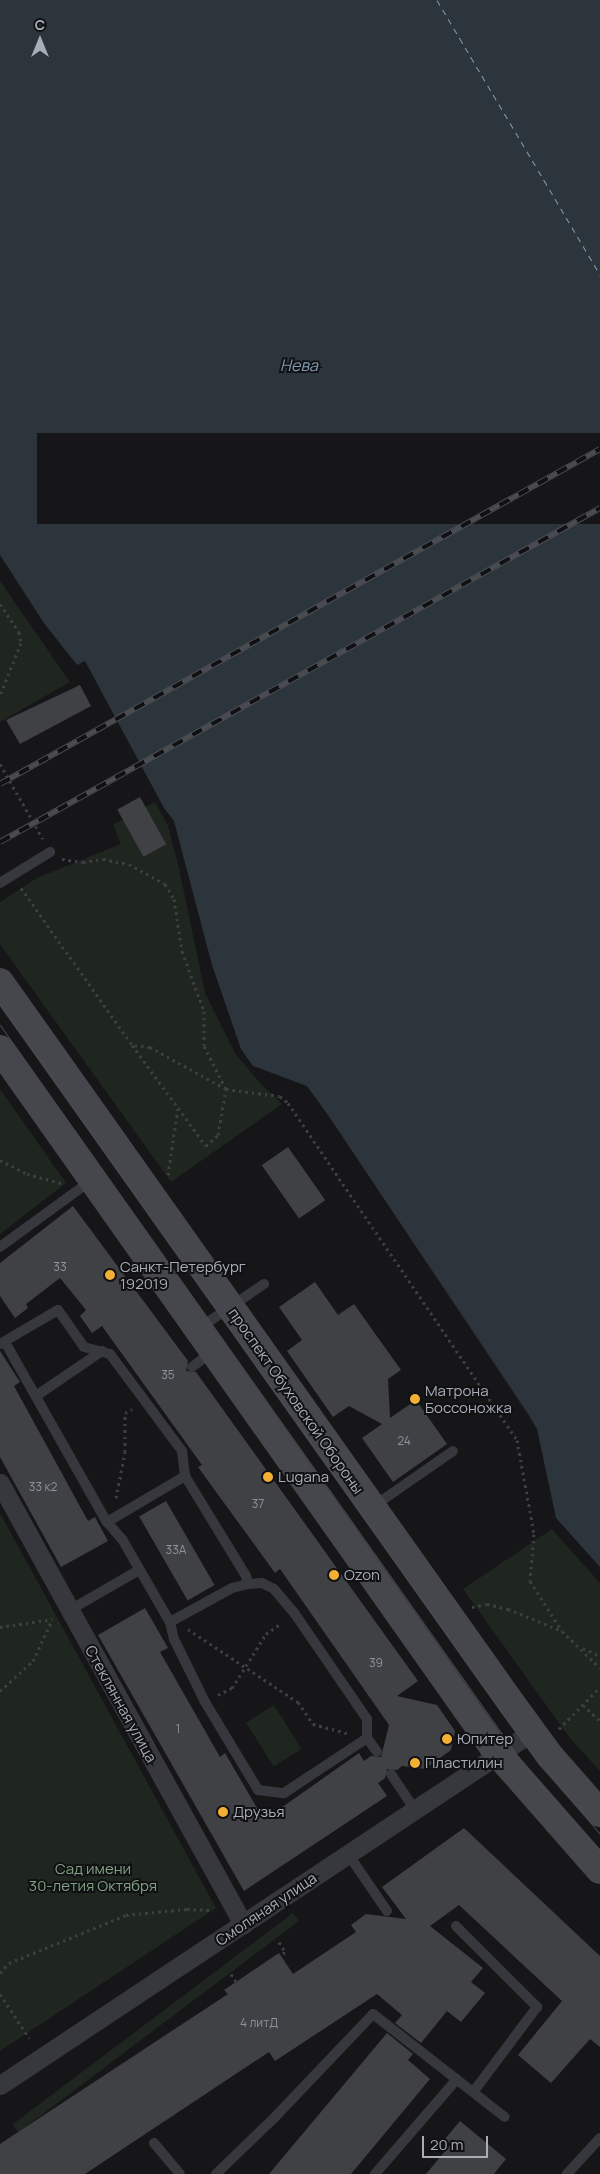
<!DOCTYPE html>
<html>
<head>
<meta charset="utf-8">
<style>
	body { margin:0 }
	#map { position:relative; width:600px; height:2174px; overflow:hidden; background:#161618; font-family:Manrope,sans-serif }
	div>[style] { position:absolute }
	.green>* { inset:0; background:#1e261f; transform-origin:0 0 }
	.water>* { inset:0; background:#2c353c }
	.pier>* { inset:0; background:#161618; transform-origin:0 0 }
	.ferry>* { height:1px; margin-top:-0.5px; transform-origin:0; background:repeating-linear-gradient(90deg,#7f9bb3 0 6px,transparent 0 11px) }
	.building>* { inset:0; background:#404145; transform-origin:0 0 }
	.path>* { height:3px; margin-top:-1.5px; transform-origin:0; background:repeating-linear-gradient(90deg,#3d3f44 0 2.5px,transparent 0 6.5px) }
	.service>* { height:10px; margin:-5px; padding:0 5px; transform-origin:5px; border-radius:5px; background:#37383d }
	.minor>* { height:19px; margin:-9.5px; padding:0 9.5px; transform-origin:9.5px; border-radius:9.5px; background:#37383d }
	.secondary>* { height:28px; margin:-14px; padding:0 14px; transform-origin:14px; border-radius:14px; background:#45474d }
	.tram>* { height:1px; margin:-0.5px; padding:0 0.5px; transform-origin:0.5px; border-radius:0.5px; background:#4a4c52 }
	.rail>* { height:5.5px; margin-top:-2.75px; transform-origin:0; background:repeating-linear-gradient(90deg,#111113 0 11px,#4a4c52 0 22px); box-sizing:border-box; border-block:1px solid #4a4c52 }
	.dots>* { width:14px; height:14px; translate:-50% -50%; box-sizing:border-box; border:2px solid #111113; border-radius:50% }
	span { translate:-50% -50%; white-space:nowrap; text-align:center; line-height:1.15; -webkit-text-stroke:4px #111113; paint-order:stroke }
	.number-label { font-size:12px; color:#8e929b }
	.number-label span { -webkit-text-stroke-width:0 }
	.poi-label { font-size:15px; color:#a8adb8 }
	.left { translate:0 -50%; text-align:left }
	.street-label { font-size:15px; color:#a8adb8 }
	.park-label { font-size:15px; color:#7fa381 }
	.water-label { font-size:16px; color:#7f9bb3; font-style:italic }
	.north { position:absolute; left:15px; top:15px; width:50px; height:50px; -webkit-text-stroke:4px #111113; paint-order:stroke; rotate:0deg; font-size:14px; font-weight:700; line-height:20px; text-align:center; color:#a8adb8 }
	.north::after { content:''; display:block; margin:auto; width:18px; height:22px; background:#a8adb8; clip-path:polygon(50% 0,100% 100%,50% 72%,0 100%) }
	.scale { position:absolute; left:422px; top:2136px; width:66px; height:22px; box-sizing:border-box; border:2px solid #a8adb8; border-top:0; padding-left:6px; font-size:15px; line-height:18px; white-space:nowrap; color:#a8adb8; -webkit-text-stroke:4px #111113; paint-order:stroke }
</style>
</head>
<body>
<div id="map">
	<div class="green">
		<div style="clip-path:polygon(0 581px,70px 682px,0 722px)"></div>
		<div style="clip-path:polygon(155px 802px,168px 826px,179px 868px,205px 993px,235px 1053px,259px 1082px,282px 1104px,171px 1182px,0 944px,0 902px,37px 878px,121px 844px,113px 825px)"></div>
		<div style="clip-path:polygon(0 1089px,66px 1183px,0 1234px)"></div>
		<div style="clip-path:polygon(0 1513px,216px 1908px,0 2051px)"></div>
		<div style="clip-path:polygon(552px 1529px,600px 1583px,600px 1771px,569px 1737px,463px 1589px)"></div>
		<div style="left:274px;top:1705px;width:52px;height:33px;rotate:58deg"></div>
		<div style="left:293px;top:1913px;width:10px;height:351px;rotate:53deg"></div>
	</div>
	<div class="water">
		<div style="clip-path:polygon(0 0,600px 0,600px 1567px,556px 1518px,537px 1429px,530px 1417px,328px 1115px,307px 1086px,253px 1066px,241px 1049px,212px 965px,174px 821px,164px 808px,85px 661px,77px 665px,44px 623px,0 555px)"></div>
	</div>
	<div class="pier">
		<div style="left:600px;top:433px;width:91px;height:563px;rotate:90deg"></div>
	</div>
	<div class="ferry">
		<div style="left:437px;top:0;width:320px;rotate:59.3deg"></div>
	</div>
	<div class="building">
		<div style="clip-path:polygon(80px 685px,91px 706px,20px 744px,6px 720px)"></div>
		<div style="left:140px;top:797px;width:54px;height:26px;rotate:61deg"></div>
		<div style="left:288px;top:1147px;width:65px;height:32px;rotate:55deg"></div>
		<div style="clip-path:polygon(73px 1206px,188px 1361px,186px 1371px,196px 1372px,418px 1681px,397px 1696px,437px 1705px,455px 1731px,451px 1750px,425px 1769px,402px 1766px,397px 1770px,387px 1769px,385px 1778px,378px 1783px,387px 1796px,244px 1891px,98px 1635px,145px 1608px,168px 1648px,160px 1652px,220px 1757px,225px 1753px,264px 1820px,359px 1753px,364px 1761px,371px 1756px,381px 1757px,389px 1725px,280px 1569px,275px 1573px,198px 1467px,202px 1465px,102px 1326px,92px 1333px,80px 1316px,86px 1310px,60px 1278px,26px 1304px,28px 1308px,15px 1318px,0 1296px,0 1263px)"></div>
		<div style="clip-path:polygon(315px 1282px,338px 1315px,354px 1304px,401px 1370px,388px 1379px,390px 1418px,416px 1400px,447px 1444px,393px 1482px,362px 1438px,382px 1424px,349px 1406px,333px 1417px,287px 1351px,302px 1340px,279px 1307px)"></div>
		<div style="clip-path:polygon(0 1351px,20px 1382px,14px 1386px,88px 1521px,95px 1517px,108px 1541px,61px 1567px,0 1457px)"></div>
		<div style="left:166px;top:1501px;width:97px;height:31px;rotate:60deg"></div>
		<div style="clip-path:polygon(464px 1828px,600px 1956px,600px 2047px,590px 2039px,551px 2083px,518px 2055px,562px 2001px,459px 1905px,430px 1926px,483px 1968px,471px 1982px,485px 1993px,461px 2022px,447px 2011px,421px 2043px,395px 2023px,402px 2015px,377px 1994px,275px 2061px,269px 2052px,85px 2174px,0 2174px,0 2144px,228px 1994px,224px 1990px,279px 1953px,293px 1974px,356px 1932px,351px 1925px,366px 1914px,406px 1919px,382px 1887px)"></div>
		<div style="clip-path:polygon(387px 2033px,413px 2054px,408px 2060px,430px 2079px,351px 2174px,269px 2174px)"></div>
		<div style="clip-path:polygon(460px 2121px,506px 2159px,494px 2174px,426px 2174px,451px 2144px,445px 2139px)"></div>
	</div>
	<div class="path">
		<div style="left:0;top:604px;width:34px;rotate:56deg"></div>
		<div style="left:19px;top:632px;width:11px;rotate:80deg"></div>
		<div style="left:21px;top:643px;width:56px;rotate:112deg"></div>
		<div style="left:0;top:764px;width:86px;rotate:60.2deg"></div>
		<div style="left:62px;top:859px;width:21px;rotate:8deg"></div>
		<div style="left:83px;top:862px;width:20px;rotate:-9deg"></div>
		<div style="left:103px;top:859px;width:26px;rotate:11deg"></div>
		<div style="left:129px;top:864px;width:41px;rotate:29.1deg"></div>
		<div style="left:165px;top:884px;width:17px;rotate:59deg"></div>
		<div style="left:174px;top:899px;width:53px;rotate:81.3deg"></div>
		<div style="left:182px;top:951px;width:64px;rotate:69.9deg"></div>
		<div style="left:204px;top:1011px;width:35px;rotate:90deg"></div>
		<div style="left:204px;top:1046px;width:48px;rotate:62.9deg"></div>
		<div style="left:226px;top:1089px;width:54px;rotate:7.4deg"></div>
		<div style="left:280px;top:1096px;width:11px;rotate:41deg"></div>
		<div style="left:288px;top:1103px;width:407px;rotate:55.8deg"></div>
		<div style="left:517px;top:1440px;width:96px;rotate:79.7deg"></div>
		<div style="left:534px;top:1534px;width:47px;rotate:94.9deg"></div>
		<div style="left:530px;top:1581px;width:59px;rotate:57.4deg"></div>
		<div style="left:21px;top:888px;width:192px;rotate:54.7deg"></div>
		<div style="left:132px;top:1045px;width:125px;rotate:53.8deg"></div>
		<div style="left:206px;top:1146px;width:16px;rotate:-43deg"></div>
		<div style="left:218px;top:1135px;width:47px;rotate:-80.1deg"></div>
		<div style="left:226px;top:1089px;width:87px;rotate:-151.1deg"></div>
		<div style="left:150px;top:1047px;width:18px;rotate:-174deg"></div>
		<div style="left:0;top:1160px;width:30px;rotate:27deg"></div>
		<div style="left:27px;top:1174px;width:35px;rotate:15deg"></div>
		<div style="left:168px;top:1175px;width:69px;rotate:-81.6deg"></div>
		<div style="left:116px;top:1498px;width:47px;rotate:-78.9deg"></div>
		<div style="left:125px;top:1452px;width:39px;rotate:-90deg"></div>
		<div style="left:125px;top:1413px;width:8px;rotate:-30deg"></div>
		<div style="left:472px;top:1607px;width:15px;rotate:-11deg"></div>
		<div style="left:487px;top:1604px;width:22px;rotate:13deg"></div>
		<div style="left:508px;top:1609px;width:58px;rotate:22.2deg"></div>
		<div style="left:562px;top:1631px;width:53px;rotate:44.2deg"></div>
		<div style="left:0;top:1627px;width:53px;rotate:-8.7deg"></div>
		<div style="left:188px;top:1629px;width:132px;rotate:33.6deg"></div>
		<div style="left:298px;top:1702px;width:27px;rotate:56deg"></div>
		<div style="left:313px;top:1724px;width:35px;rotate:15deg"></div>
		<div style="left:583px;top:1648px;width:19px;rotate:25deg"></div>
		<div style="left:0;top:1691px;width:45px;rotate:-42.3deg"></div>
		<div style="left:33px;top:1661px;width:45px;rotate:-65.1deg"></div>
		<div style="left:218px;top:1695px;width:16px;rotate:-27deg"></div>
		<div style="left:232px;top:1688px;width:64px;rotate:-57.8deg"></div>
		<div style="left:266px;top:1634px;width:19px;rotate:-35deg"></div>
		<div style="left:583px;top:1705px;width:23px;rotate:43deg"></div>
		<div style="left:559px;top:1729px;width:59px;rotate:-45.7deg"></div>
		<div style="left:279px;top:1942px;width:12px;rotate:59deg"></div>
		<div style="left:285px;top:1952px;width:6px;rotate:149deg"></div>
		<div style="left:0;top:1973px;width:13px;rotate:-48deg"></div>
		<div style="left:9px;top:1963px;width:126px;rotate:-22.3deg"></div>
		<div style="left:126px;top:1915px;width:61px;rotate:-5.6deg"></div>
		<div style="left:187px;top:1909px;width:26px;rotate:2deg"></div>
		<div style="left:231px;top:1974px;width:9px;rotate:58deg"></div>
		<div style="left:0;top:1994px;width:53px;rotate:56.6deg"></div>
	</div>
	<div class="service">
		<div style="left:0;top:883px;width:59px;rotate:-31.8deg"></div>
		<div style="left:0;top:1247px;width:114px;rotate:-36.1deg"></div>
		<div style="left:198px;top:1329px;width:80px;rotate:-34.3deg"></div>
		<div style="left:5px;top:1342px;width:207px;rotate:60.5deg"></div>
		<div style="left:107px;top:1522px;width:23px;rotate:49deg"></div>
		<div style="left:122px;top:1539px;width:96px;rotate:60deg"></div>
		<div style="left:170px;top:1622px;width:17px;rotate:77deg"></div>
		<div style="left:174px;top:1639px;width:70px;rotate:63.8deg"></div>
		<div style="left:205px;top:1702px;width:103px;rotate:58.9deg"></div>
		<div style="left:258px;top:1790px;width:26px;rotate:7deg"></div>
		<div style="left:284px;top:1793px;width:100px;rotate:-33.5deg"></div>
		<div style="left:367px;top:1738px;width:17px;rotate:54deg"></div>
		<div style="left:0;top:1344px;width:67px;rotate:-30.4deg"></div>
		<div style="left:58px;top:1310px;width:45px;rotate:54.9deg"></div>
		<div style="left:84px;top:1347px;width:27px;rotate:15deg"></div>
		<div style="left:110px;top:1354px;width:121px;rotate:53.4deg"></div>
		<div style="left:182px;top:1451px;width:25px;rotate:83deg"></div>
		<div style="left:185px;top:1476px;width:117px;rotate:58.6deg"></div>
		<div style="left:246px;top:1576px;width:8px;rotate:76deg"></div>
		<div style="left:248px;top:1584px;width:14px;rotate:-4deg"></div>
		<div style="left:262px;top:1583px;width:13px;rotate:27deg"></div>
		<div style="left:274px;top:1589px;width:33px;rotate:50deg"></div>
		<div style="left:295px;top:1614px;width:127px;rotate:55.6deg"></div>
		<div style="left:367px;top:1719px;width:19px;rotate:90deg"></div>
		<div style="left:192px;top:1367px;width:26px;rotate:-37deg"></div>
		<div style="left:36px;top:1396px;width:80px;rotate:-34.3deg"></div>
		<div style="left:374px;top:1506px;width:96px;rotate:-34.8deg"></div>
		<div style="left:107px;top:1522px;width:91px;rotate:-30.5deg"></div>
		<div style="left:70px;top:1610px;width:80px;rotate:-30.1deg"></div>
		<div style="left:170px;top:1622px;width:71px;rotate:-28.7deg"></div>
		<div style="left:232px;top:1588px;width:16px;rotate:-14deg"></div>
		<div style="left:391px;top:1774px;width:43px;rotate:56.3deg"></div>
		<div style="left:348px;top:1854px;width:69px;rotate:55.6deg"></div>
		<div style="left:456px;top:1926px;width:115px;rotate:45deg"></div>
		<div style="left:537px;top:2007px;width:105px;rotate:126.9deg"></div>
		<div style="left:154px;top:2143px;width:40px;rotate:50deg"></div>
		<div style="left:216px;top:2174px;width:82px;rotate:-44deg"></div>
		<div style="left:275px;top:2117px;width:142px;rotate:-46.4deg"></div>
		<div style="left:373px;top:2014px;width:167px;rotate:38deg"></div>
		<div style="left:375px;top:2174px;width:125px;rotate:-49.2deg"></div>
		<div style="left:567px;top:2174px;width:49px;rotate:-47.5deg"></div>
	</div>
	<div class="minor">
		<div style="left:0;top:1483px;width:504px;rotate:61.14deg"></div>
		<div style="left:0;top:2085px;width:638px;rotate:-33.57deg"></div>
	</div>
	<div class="secondary">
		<div style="left:0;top:982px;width:885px;rotate:54.66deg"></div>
		<div style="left:512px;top:1704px;width:64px;rotate:53.8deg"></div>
		<div style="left:550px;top:1756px;width:76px;rotate:48.7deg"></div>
		<div style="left:0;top:1049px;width:863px;rotate:54.76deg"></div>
		<div style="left:498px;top:1754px;width:154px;rotate:48.7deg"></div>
	</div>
	<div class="tram">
		<div style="left:0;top:1004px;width:901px;rotate:54.67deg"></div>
		<div style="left:521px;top:1739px;width:124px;rotate:50.3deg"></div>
		<div style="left:0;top:1025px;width:915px;rotate:54.7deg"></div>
		<div style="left:529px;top:1772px;width:106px;rotate:48.1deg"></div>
	</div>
	<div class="rail">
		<div style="left:0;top:784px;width:687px;rotate:-29.18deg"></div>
		<div style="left:0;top:842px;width:687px;rotate:-29.1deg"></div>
	</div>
	<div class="dots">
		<div style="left:110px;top:1275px;background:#f2b134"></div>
		<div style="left:415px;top:1399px;background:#f2b134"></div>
		<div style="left:268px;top:1477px;background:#f2b134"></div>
		<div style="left:334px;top:1575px;background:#f2b134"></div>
		<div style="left:447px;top:1739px;background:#f2b134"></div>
		<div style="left:415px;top:1763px;background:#f2b134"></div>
		<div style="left:223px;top:1812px;background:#f2b134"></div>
	</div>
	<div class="number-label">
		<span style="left:60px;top:1267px">33</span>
		<span style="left:168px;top:1375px">35</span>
		<span style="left:404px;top:1441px">24</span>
		<span style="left:43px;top:1487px">33 к2</span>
		<span style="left:258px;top:1504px">37</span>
		<span style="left:176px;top:1550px">33А</span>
		<span style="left:376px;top:1663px">39</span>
		<span style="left:178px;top:1729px">1</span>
		<span style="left:259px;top:2023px">4 литД</span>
	</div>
	<div class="poi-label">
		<span class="left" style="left:120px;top:1275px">Санкт-Петербург<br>192019</span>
		<span class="left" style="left:425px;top:1399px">Матрона<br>Боссоножка</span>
		<span class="left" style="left:278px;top:1477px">Lugana</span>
		<span class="left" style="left:344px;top:1575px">Ozon</span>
		<span class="left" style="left:457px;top:1739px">Юпитер</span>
		<span class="left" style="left:425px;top:1763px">Пластилин</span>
		<span class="left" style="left:233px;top:1812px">Друзья</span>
	</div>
	<div class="street-label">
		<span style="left:296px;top:1401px;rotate:55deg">проспект Обуховской Обороны</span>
		<span style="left:121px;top:1704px;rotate:61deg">Стеклянная улица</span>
		<span style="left:266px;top:1909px;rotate:-34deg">Смоляная улица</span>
	</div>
	<div class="park-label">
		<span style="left:93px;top:1877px">Сад имени<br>30-летия Октября</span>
	</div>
	<div class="water-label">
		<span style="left:299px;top:365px">Нева</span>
	</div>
	<div class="north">С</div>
	<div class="scale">20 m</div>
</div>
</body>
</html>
